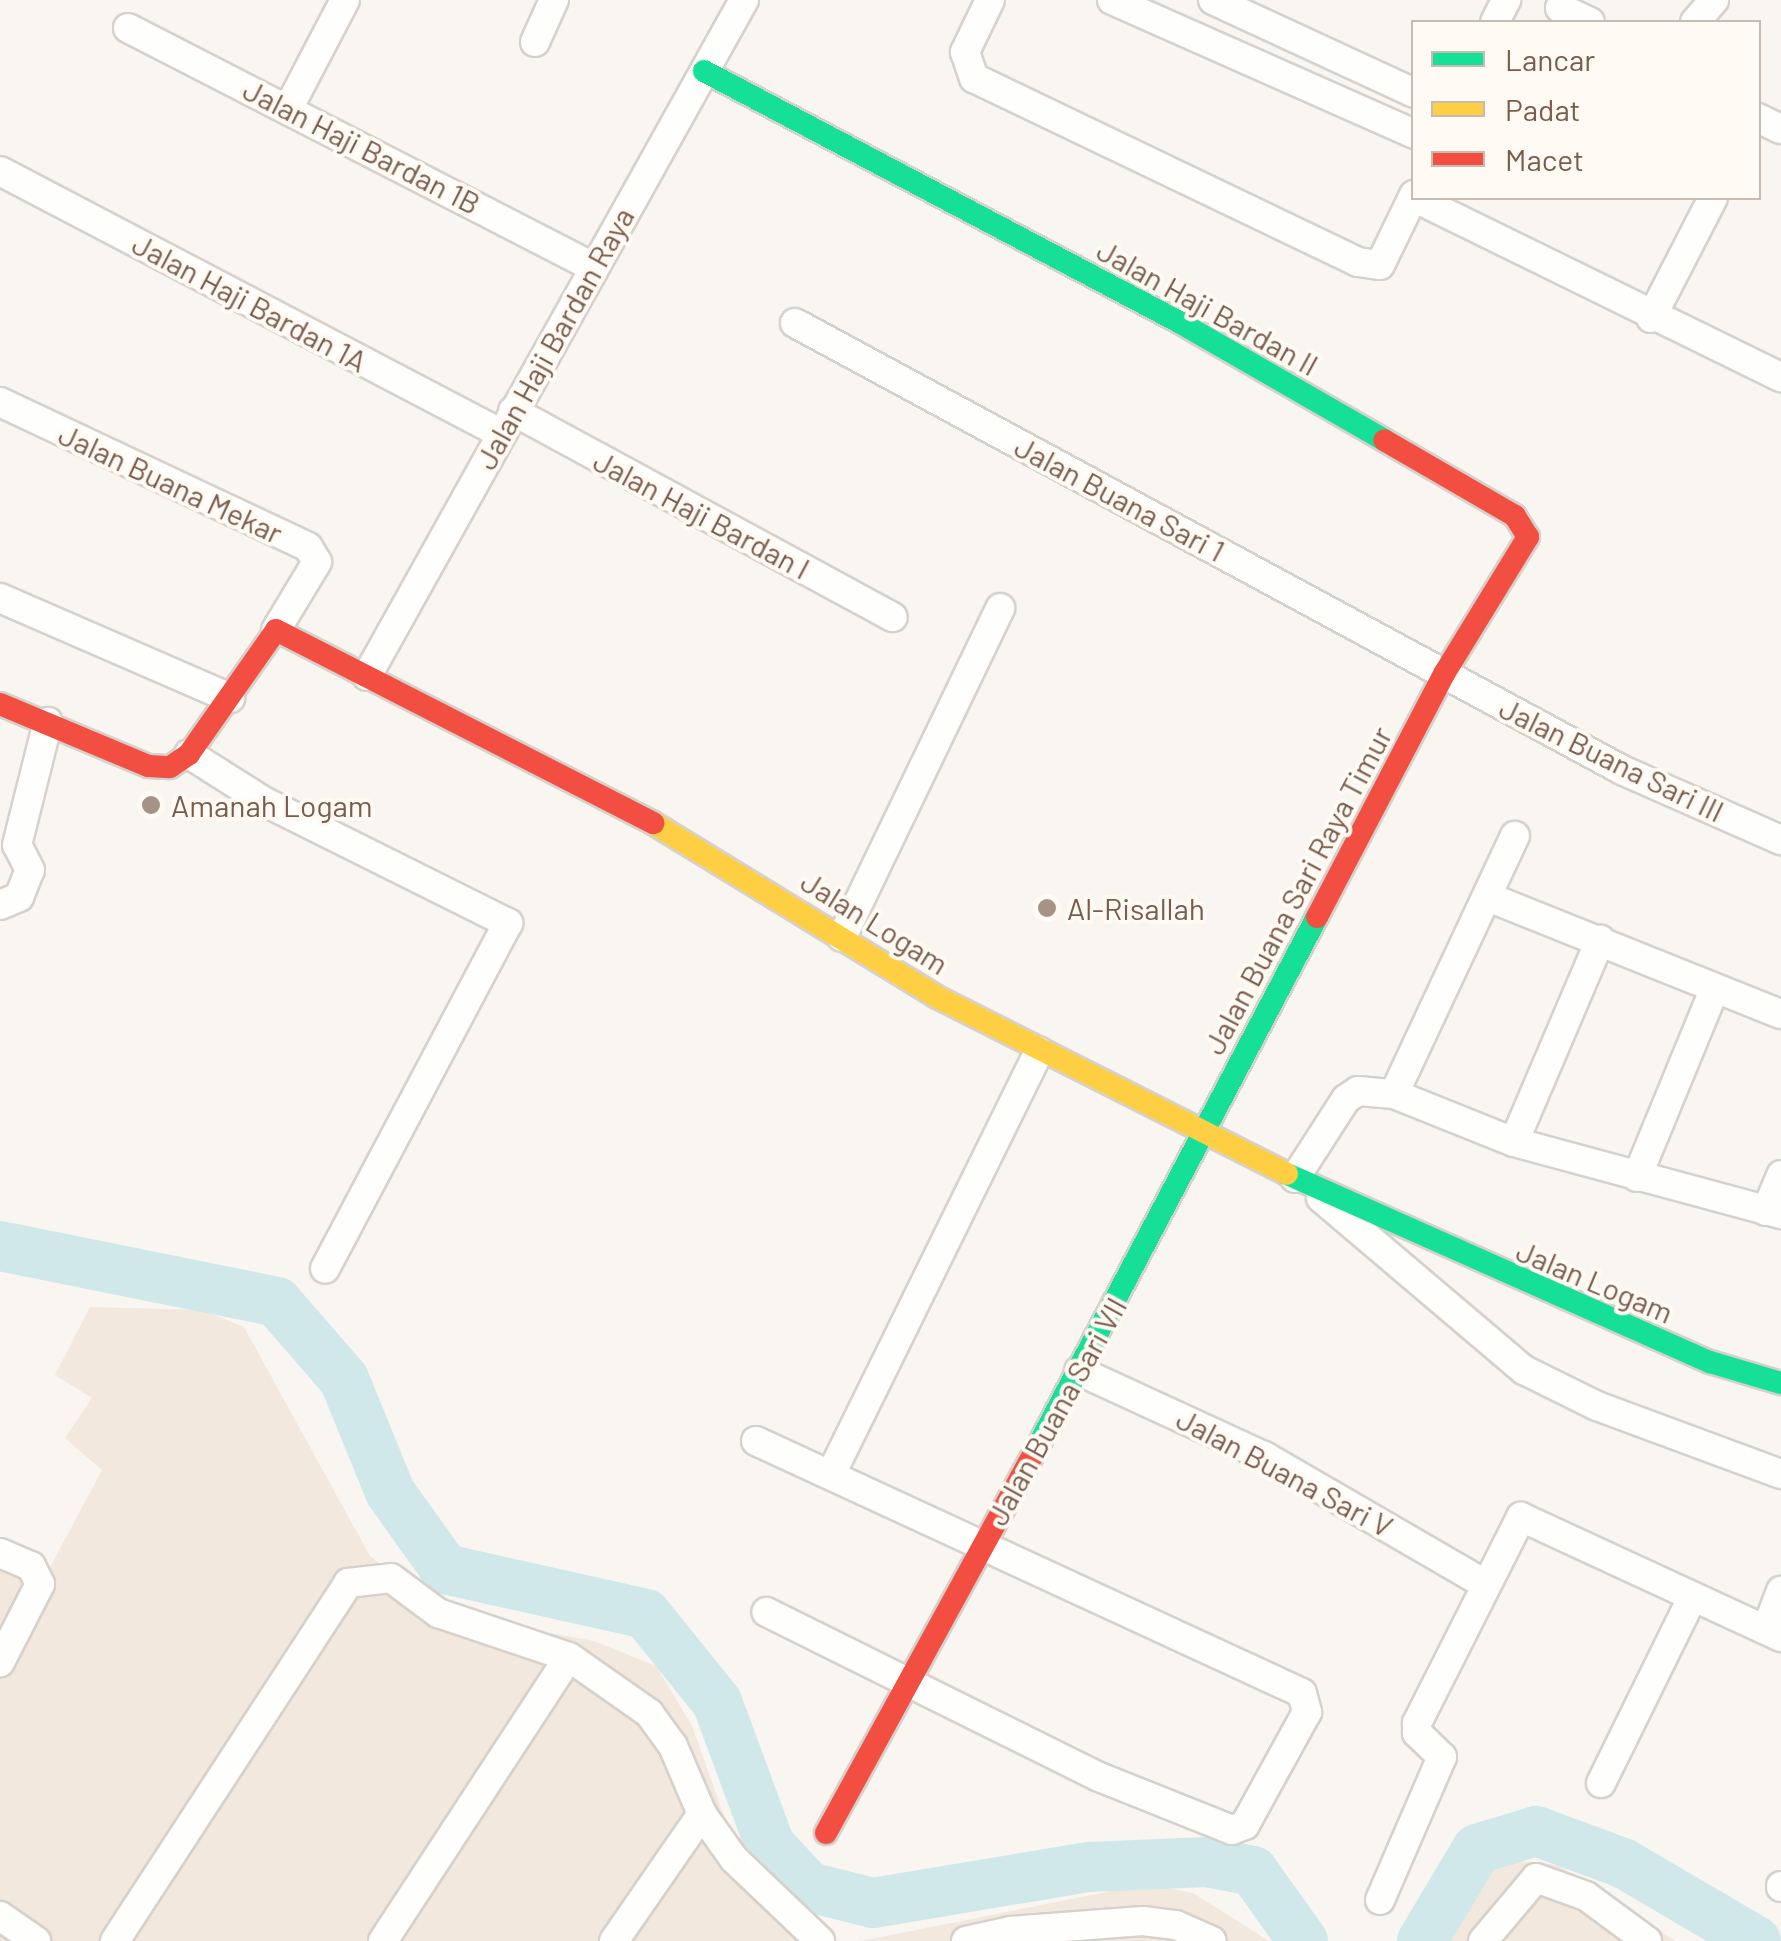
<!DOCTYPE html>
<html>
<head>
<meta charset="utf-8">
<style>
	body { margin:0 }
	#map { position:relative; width:1781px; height:1941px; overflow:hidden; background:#f9f5f0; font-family:Barlow,sans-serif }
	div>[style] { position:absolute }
	.residential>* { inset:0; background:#f2e8de }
	.river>* { height:50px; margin:-25px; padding:0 25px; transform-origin:25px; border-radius:25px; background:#d0e8ea }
	.roads { filter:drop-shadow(2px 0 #d7d1cb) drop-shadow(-2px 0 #d7d1cb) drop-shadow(0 2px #d7d1cb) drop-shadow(0 -2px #d7d1cb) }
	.street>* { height:28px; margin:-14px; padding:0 14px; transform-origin:14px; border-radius:14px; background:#fefefd }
	.fast>* { height:22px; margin:-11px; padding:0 11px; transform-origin:11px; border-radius:11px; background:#16e098 }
	.slow>* { height:22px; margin:-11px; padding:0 11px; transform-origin:11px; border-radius:11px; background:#ffcf43 }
	.jam>* { height:22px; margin:-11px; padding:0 11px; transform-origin:11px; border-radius:11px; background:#f24e42 }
	.dots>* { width:28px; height:28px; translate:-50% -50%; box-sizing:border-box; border:5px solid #fffaf3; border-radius:50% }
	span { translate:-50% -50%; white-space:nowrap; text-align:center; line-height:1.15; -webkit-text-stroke:8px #fffaf3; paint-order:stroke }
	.street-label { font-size:30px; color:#7a5c4d }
	.poi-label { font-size:30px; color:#7a5c4d }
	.left { translate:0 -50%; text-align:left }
	.legend { position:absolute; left:1411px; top:20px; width:350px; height:180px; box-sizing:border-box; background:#fffaf3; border:2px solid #cabbb1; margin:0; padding:12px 18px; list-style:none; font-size:30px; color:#7a5c4d }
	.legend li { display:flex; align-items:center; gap:20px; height:50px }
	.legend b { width:50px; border:2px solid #cabbb1 }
</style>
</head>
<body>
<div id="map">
	<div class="residential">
		<div style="clip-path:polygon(90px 1307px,202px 1310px,244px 1327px,370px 1556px,440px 1613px,594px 1641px,656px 1666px,692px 1726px,749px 1886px,786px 1922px,836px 1941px,0 1941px,0 1549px,48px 1571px,102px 1470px,65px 1438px,92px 1398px,55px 1375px)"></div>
		<div style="clip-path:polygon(1493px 1859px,1558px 1865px,1676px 1941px,1443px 1941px)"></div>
		<div style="clip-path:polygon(1147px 1884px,1193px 1893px,1269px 1941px,861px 1941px)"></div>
	</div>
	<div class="river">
		<div style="left:0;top:1246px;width:283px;rotate:11.4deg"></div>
		<div style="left:277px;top:1302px;width:102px;rotate:49deg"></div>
		<div style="left:344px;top:1379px;width:122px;rotate:67.8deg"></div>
		<div style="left:390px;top:1492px;width:95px;rotate:54.5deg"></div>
		<div style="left:445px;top:1569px;width:206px;rotate:12.6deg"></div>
		<div style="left:646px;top:1614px;width:113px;rotate:51.1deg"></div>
		<div style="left:717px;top:1702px;width:153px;rotate:69.7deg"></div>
		<div style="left:770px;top:1845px;width:57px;rotate:47.1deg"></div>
		<div style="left:809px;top:1887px;width:66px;rotate:14deg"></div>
		<div style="left:873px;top:1903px;width:219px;rotate:-9.5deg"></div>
		<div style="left:1089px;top:1867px;width:117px;rotate:-2.4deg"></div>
		<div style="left:1206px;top:1862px;width:48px;rotate:10.8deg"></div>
		<div style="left:1253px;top:1871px;width:86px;rotate:54.5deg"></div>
		<div style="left:1422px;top:1941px;width:107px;rotate:-59.1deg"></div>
		<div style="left:1477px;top:1849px;width:62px;rotate:-17deg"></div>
		<div style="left:1536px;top:1831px;width:93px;rotate:20.2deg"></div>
		<div style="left:1623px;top:1863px;width:154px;rotate:30.4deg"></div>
	</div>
	<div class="roads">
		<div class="street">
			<div style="left:990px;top:0;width:58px;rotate:115.7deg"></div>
			<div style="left:965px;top:52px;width:28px;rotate:71deg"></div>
			<div style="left:974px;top:78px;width:426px;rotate:25.6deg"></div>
			<div style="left:1358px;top:262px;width:22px;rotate:8deg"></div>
			<div style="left:1380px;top:265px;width:78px;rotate:-64.1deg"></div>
			<div style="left:1112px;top:0;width:330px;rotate:23.9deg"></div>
			<div style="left:1213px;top:0;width:221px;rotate:24.8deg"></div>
			<div style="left:1560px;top:8px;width:33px;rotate:25deg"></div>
			<div style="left:1495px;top:22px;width:25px;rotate:-63deg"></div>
			<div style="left:1695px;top:22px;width:29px;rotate:-49deg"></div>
			<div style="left:128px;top:28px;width:523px;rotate:27.2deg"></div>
			<div style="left:535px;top:42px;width:46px;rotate:-65.7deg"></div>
			<div style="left:288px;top:109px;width:123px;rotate:-62.4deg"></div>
			<div style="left:1758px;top:118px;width:25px;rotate:26deg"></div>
			<div style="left:0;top:171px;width:564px;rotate:27.65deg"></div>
			<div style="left:1413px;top:197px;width:410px;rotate:26.1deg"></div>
			<div style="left:1651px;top:318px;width:135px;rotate:-62.7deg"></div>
			<div style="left:795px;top:323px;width:940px;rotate:28.39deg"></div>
			<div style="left:1622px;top:770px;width:174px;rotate:23.8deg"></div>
			<div style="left:0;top:402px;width:340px;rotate:25.2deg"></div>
			<div style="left:308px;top:547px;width:17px;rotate:59deg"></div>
			<div style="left:317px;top:562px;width:79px;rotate:121.1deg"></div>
			<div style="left:513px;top:411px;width:432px;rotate:28.5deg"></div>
			<div style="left:0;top:598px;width:251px;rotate:23.5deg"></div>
			<div style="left:367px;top:676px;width:774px;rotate:-60.85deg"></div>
			<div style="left:189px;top:754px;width:88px;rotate:32.4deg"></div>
			<div style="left:263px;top:801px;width:274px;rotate:26.5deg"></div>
			<div style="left:508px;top:923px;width:391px;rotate:117.9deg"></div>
			<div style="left:1488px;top:897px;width:315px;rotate:21.8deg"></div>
			<div style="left:0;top:905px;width:21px;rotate:-23deg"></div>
			<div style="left:19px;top:897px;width:29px;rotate:-68deg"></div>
			<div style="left:30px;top:870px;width:28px;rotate:-117deg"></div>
			<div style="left:17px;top:845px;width:127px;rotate:-75.9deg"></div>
			<div style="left:842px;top:937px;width:365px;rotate:-64.3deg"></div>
			<div style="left:1394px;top:1094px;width:129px;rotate:21.8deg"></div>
			<div style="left:1514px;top:1142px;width:277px;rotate:15.1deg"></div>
			<div style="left:1514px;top:1142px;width:220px;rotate:-66.9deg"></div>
			<div style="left:1637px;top:1177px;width:204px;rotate:-67.6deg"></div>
			<div style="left:1295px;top:1178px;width:94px;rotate:-57.2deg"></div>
			<div style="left:1346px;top:1099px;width:14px;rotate:-34deg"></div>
			<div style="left:1358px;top:1091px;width:36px;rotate:5deg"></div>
			<div style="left:1394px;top:1094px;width:285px;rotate:-64.9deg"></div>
			<div style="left:1321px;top:1198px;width:266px;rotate:40.3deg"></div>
			<div style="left:1524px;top:1370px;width:81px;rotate:26.3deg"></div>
			<div style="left:1597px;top:1406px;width:196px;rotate:20.3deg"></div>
			<div style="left:1766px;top:1211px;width:39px;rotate:-67deg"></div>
			<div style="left:1079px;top:1371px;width:204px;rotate:24.7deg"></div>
			<div style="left:1264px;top:1456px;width:255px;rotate:30.1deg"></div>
			<div style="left:756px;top:1441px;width:601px;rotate:24.78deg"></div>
			<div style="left:1302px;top:1693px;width:20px;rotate:75deg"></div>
			<div style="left:1307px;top:1712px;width:129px;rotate:118.8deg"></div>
			<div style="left:1245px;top:1825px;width:14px;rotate:159deg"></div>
			<div style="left:1232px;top:1830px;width:145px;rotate:-158.2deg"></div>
			<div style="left:1097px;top:1776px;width:369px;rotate:-153.6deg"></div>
			<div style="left:831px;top:1474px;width:471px;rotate:-63.8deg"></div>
			<div style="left:0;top:1553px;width:34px;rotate:23deg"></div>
			<div style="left:31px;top:1566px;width:20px;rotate:63deg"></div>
			<div style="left:40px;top:1584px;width:88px;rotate:117.1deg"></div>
			<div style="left:1766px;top:1630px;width:42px;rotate:-69deg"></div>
			<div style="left:1601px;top:1783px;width:206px;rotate:-63.8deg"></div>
			<div style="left:1781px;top:1887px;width:1px;rotate:-90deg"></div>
			<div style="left:1380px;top:1900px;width:156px;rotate:-66.6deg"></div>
			<div style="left:1442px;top:1757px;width:35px;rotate:-136deg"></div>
			<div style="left:1417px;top:1733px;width:10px;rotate:-90deg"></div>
			<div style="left:1417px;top:1723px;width:231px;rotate:-63.2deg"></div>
			<div style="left:1521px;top:1517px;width:286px;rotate:24.8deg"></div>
			<div style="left:0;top:1916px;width:44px;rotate:34.8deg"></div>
			<div style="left:115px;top:1941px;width:427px;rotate:-56.9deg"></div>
			<div style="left:348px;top:1583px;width:43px;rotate:-6.6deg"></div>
			<div style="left:391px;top:1578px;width:59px;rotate:36.7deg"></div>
			<div style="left:438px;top:1613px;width:138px;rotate:18.6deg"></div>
			<div style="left:383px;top:1941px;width:339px;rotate:-56.8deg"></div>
			<div style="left:569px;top:1657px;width:98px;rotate:35deg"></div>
			<div style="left:649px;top:1713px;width:41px;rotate:54deg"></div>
			<div style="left:673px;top:1746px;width:74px;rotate:66.9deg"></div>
			<div style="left:702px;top:1814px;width:55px;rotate:54.6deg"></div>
			<div style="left:734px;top:1859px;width:119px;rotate:43.6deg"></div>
			<div style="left:614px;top:1941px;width:155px;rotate:-55.3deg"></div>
			<div style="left:966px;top:1941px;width:45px;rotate:-12.8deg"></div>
			<div style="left:1010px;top:1931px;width:133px;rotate:-4.3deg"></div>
			<div style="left:1143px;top:1921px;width:33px;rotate:7deg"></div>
			<div style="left:1176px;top:1925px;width:39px;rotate:24deg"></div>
			<div style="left:1483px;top:1941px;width:82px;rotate:-49.9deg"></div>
			<div style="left:1536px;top:1878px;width:53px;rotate:19.8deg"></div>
			<div style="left:1586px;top:1896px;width:76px;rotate:36.4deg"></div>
		</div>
		<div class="fast">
			<div style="left:704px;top:71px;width:537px;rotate:27.85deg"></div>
			<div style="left:1179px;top:322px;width:237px;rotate:29.9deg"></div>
			<div style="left:1287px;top:1174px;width:463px;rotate:24deg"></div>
			<div style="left:1710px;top:1362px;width:74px;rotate:16.5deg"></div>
			<div style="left:1037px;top:1448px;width:600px;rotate:-62.2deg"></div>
		</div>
		<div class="slow">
			<div style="left:653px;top:823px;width:333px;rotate:31.5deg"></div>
			<div style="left:937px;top:997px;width:392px;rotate:26.8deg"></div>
		</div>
		<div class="jam">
			<div style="left:0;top:704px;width:160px;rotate:22.7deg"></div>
			<div style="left:148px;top:766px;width:22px;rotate:3deg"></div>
			<div style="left:170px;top:767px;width:23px;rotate:-34deg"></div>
			<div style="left:189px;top:754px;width:151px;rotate:-54.9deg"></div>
			<div style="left:276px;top:630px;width:424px;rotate:27.1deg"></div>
			<div style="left:1317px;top:917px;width:274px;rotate:-62.4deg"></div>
			<div style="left:1444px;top:674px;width:161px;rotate:-58.5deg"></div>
			<div style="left:1528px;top:537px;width:25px;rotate:-122deg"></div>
			<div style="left:1515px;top:516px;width:151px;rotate:-149.9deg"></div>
			<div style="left:826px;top:1833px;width:439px;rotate:-61.3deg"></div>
		</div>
	</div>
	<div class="dots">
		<div style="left:151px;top:805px;background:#a69286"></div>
		<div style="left:1047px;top:908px;background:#a69286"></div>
	</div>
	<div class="street-label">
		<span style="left:362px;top:146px;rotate:27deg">Jalan Haji Bardan 1B</span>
		<span style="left:250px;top:302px;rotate:28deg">Jalan Haji Bardan 1A</span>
		<span style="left:1208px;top:307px;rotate:29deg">Jalan Haji Bardan II</span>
		<span style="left:554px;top:338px;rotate:-61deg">Jalan Haji Bardan Raya</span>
		<span style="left:171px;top:483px;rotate:25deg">Jalan Buana Mekar</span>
		<span style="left:1120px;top:498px;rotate:28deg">Jalan Buana Sari 1</span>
		<span style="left:702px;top:514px;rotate:28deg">Jalan Haji Bardan I</span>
		<span style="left:1612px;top:759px;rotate:26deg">Jalan Buana Sari III</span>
		<span style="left:1297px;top:890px;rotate:-62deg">Jalan Buana Sari Raya Timur</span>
		<span style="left:875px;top:922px;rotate:32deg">Jalan Logam</span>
		<span style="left:1595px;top:1281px;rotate:23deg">Jalan Logam</span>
		<span style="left:1056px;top:1411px;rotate:-61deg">Jalan Buana Sari VII</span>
		<span style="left:1285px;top:1472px;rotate:28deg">Jalan Buana Sari V</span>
	</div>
	<div class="poi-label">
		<span class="left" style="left:171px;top:805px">Amanah Logam</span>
		<span class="left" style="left:1067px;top:908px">Al-Risallah</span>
	</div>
	<ul class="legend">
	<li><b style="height:12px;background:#16e098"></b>Lancar</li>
	<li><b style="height:12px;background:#ffcf43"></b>Padat</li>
	<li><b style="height:12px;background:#f24e42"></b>Macet</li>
	</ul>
</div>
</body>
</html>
